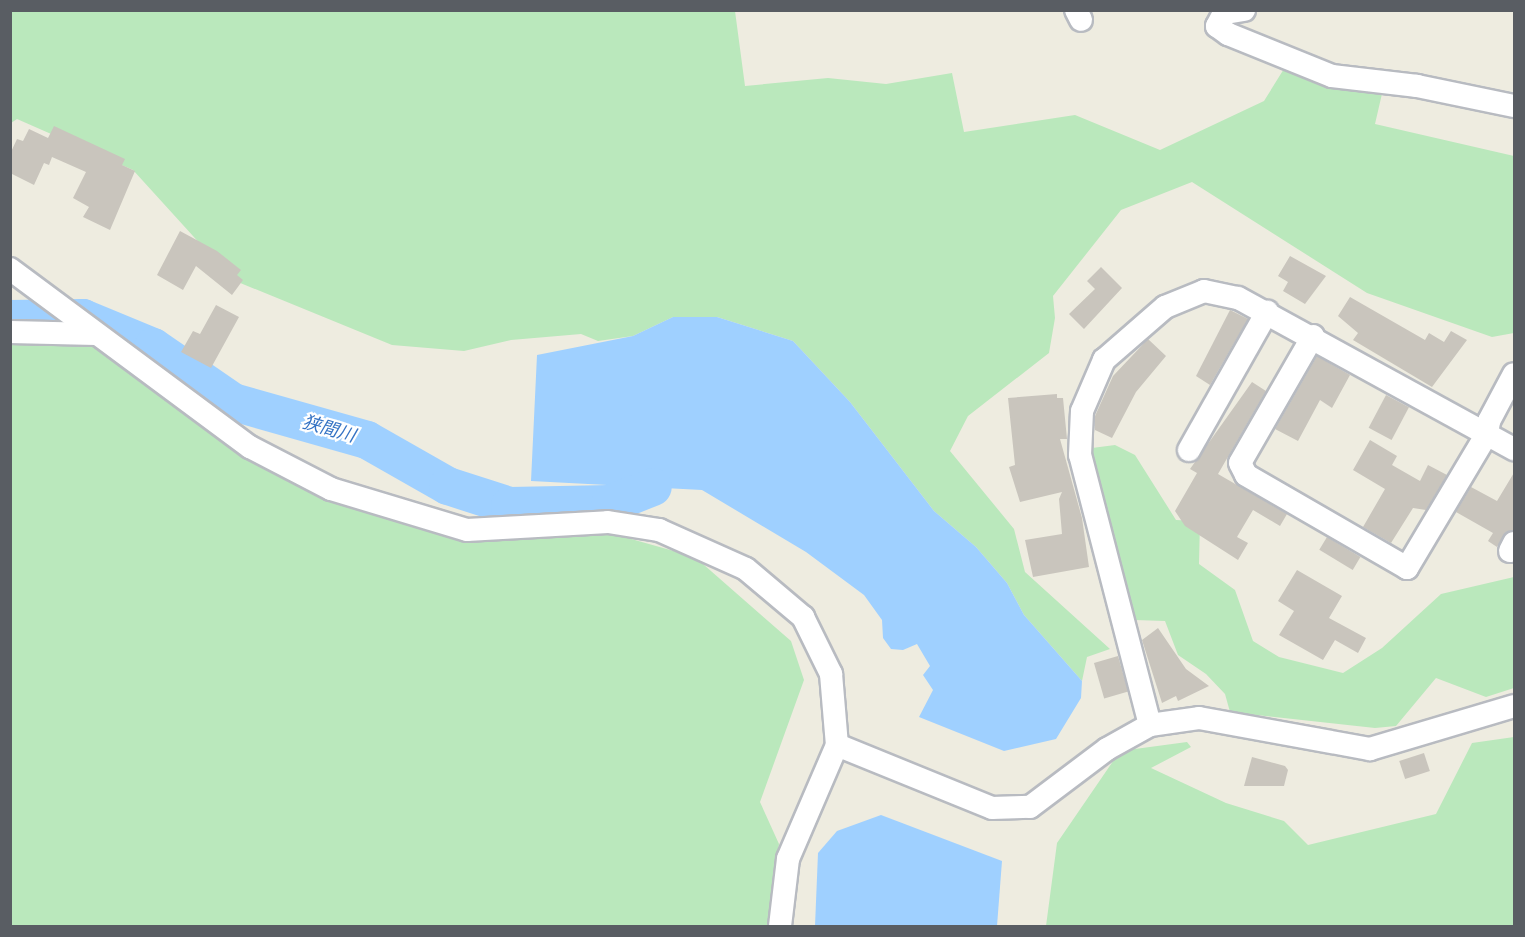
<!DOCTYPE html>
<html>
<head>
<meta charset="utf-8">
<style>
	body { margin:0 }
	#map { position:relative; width:1525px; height:937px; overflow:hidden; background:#eeece0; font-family:Mulish,"Noto Sans JP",sans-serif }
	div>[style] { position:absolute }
	.green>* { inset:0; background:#bae8bc }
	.water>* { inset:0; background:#9fd0ff }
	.river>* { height:38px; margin:-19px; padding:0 19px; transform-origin:19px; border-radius:19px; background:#9fd0ff }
	.building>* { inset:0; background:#c9c5bd; transform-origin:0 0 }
	.roads { filter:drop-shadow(2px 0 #b8bbc1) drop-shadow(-2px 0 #b8bbc1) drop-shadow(0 2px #b8bbc1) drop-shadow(0 -2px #b8bbc1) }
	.minor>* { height:22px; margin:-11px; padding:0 11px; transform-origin:11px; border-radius:11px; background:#fff }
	span { translate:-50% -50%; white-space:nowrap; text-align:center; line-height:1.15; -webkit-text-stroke:4.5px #fff; paint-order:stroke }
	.water-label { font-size:18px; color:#3573c4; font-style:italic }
	.frame { position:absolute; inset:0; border:12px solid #595d63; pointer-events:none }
</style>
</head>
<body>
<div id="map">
	<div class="green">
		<div style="clip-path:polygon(11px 10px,735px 11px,745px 86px,828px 78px,886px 84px,952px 73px,964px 132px,1075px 115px,1160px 150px,1264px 101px,1287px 64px,1384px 85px,1375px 124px,1514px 156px,1514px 333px,1492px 337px,1367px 293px,1192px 182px,1121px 210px,1053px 296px,1055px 318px,1049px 353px,968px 416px,950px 451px,1014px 529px,1025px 572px,1110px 649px,1087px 657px,1082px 681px,1024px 615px,1007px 583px,976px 547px,934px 511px,850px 402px,793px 341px,717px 317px,673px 317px,633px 336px,598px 341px,581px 334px,511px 340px,464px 351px,392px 345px,233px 280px,133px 170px,17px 119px,11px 123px)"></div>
		<div style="clip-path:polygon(11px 342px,94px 344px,243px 449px,457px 530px,610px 533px,695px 557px,791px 641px,804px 680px,760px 802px,779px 844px,771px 899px,773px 926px,11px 926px)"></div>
		<div style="clip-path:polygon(1115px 445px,1135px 455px,1176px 520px,1200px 521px,1199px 564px,1235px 590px,1253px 641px,1279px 657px,1343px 673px,1382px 648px,1441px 594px,1514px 577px,1514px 688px,1486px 697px,1436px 678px,1396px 726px,1375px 728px,1230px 712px,1225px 694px,1206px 674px,1178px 655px,1165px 621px,1135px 620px,1107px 512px,1093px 477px,1092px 448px)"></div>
		<div style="clip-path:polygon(1514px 737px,1514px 926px,1046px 926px,1057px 843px,1120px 751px,1187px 742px,1191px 747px,1151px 768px,1226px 803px,1284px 821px,1308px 845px,1436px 814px,1472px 743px)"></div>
	</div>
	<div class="water">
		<div style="clip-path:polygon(673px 317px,717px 317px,793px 341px,850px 402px,934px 511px,976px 547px,1007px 583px,1024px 615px,1082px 681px,1081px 698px,1056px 739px,1004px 751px,919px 717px,933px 690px,923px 675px,930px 666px,917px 644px,903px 650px,891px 649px,883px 638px,882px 620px,864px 595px,806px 552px,702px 490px,531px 481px,537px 355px,633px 336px)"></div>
		<div style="clip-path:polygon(881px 815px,1002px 861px,997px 926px,815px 926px,818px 853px,837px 831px)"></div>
	</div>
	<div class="river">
		<div style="left:10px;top:319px;width:73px;rotate:-0.8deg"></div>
		<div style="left:83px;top:318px;width:76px;rotate:22.5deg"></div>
		<div style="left:153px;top:347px;width:97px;rotate:34.5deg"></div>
		<div style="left:233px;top:402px;width:139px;rotate:15.8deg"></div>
		<div style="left:367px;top:440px;width:93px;rotate:29.6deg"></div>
		<div style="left:448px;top:486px;width:65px;rotate:17.9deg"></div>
		<div style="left:510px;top:506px;width:100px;rotate:-1.1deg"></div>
		<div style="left:610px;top:504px;width:46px;rotate:-21.6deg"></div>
	</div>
	<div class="building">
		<div style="clip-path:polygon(54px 126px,125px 159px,122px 165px,135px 171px,110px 230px,83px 217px,89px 207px,73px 198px,86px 172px,52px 157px,49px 165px,44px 163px,34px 185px,10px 173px,10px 154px,17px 139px,23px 141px,29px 129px,48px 138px)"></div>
		<div style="clip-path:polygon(180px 231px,217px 251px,241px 270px,237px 275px,243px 280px,232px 295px,196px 266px,183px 290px,157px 275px)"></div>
		<div style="clip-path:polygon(1290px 256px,1326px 276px,1305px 304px,1283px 291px,1288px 282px,1278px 276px)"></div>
		<div style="clip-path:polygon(1101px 267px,1122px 288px,1084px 329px,1069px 314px,1095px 289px,1087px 281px)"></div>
		<div style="clip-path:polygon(1350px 297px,1425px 340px,1429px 333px,1444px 342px,1451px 331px,1467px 340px,1432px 387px,1353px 340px,1358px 333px,1338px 316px)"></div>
		<div style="clip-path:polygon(216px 305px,239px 317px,211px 368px,181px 352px,193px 331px,200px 334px)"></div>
		<div style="clip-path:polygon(1230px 310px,1248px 319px,1210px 385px,1196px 376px)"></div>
		<div style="clip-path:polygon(1148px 339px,1166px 356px,1136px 392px,1112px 438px,1095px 430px,1095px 416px,1113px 376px)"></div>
		<div style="clip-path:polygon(1317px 356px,1350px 375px,1332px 408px,1320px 400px,1298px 441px,1275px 429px)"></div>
		<div style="clip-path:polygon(1252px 382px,1266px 391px,1218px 474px,1287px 514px,1280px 526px,1253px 510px,1237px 537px,1248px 543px,1238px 560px,1185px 526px,1175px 511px,1197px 473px,1190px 469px)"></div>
		<div style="clip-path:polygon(1057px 394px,1057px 398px,1063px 398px,1067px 439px,1060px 439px,1082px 518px,1089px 567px,1033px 577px,1025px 540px,1062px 534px,1059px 499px,1062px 492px,1020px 502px,1009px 467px,1015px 465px,1008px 398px)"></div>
		<div style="left:1386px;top:395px;width:26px;height:37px;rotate:28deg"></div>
		<div style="clip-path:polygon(1370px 440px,1397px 456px,1392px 465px,1420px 481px,1428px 465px,1447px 475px,1426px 510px,1413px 508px,1391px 543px,1363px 527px,1385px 489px,1353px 470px)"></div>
		<div style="clip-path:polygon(1515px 471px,1515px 530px,1506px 532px,1497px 547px,1488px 541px,1493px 533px,1456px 512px,1471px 487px,1497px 501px)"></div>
		<div style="left:1327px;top:537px;width:39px;height:15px;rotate:31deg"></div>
		<div style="clip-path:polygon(1297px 570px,1342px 596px,1329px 618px,1366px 638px,1358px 653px,1335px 640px,1323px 660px,1279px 635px,1294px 611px,1278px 601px)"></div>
		<div style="clip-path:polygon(1158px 628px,1186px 669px,1209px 686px,1178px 701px,1176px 696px,1162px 703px,1142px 640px)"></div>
		<div style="left:1118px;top:656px;width:37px;height:25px;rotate:74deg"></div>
		<div style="left:1424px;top:753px;width:19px;height:26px;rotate:72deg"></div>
		<div style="clip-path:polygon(1252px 757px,1285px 766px,1288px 770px,1284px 786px,1244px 786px)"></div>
	</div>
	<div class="roads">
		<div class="minor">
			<div style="left:1076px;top:10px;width:11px;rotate:63deg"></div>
			<div style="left:1244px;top:10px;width:20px;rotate:171deg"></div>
			<div style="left:1224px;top:13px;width:15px;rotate:118deg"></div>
			<div style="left:1217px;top:26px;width:14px;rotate:36deg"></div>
			<div style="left:1228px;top:34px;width:112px;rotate:22deg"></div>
			<div style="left:1332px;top:76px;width:86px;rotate:6.7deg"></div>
			<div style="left:1417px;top:86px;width:99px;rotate:11.7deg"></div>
			<div style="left:10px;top:269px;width:299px;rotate:36.6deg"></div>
			<div style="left:250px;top:447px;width:91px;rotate:27.4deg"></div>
			<div style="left:331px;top:489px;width:142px;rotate:16.8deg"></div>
			<div style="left:467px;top:530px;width:141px;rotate:-3.2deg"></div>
			<div style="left:608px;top:522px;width:52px;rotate:8.9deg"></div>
			<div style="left:659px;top:530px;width:95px;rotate:24.1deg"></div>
			<div style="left:746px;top:569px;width:75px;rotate:40.1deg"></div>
			<div style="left:803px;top:617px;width:64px;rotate:63.8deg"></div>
			<div style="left:831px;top:674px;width:71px;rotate:85.2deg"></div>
			<div style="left:837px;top:745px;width:124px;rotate:113.3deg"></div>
			<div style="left:788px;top:859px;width:67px;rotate:96.8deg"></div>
			<div style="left:10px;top:332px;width:86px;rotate:1.3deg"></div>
			<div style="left:1313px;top:336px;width:146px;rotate:119.9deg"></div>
			<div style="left:1240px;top:463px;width:13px;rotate:63deg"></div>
			<div style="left:1246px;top:475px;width:186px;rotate:30deg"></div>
			<div style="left:1407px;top:568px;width:156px;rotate:-59.2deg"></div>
			<div style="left:1487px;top:434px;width:13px;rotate:-81deg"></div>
			<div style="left:1489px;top:421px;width:53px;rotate:-62deg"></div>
			<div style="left:1189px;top:450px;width:159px;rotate:-60.5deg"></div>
			<div style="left:1510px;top:551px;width:9px;rotate:-63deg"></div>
			<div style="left:1150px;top:725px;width:279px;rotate:-104.5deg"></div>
			<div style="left:1080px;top:455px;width:44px;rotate:-87.4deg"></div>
			<div style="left:1082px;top:411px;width:56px;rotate:-66.7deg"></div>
			<div style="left:1104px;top:360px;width:81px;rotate:-41deg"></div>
			<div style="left:1165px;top:307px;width:42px;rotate:-22.3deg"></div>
			<div style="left:1204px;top:291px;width:35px;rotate:12deg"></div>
			<div style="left:1238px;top:298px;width:315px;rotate:28.7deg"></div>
			<div style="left:837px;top:745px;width:167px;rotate:22.1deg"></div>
			<div style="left:992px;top:808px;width:38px;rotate:-2deg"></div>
			<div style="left:1030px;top:807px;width:96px;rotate:-37deg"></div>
			<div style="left:1107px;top:749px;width:49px;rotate:-29.2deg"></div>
			<div style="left:1150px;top:725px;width:49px;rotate:-8.1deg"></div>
			<div style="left:1199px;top:718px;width:174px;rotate:10.3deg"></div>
			<div style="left:1370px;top:749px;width:150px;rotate:-16.6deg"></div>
		</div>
	</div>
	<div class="water-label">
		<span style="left:329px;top:429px;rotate:16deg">狭間川</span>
	</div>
	<div class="frame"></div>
</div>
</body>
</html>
